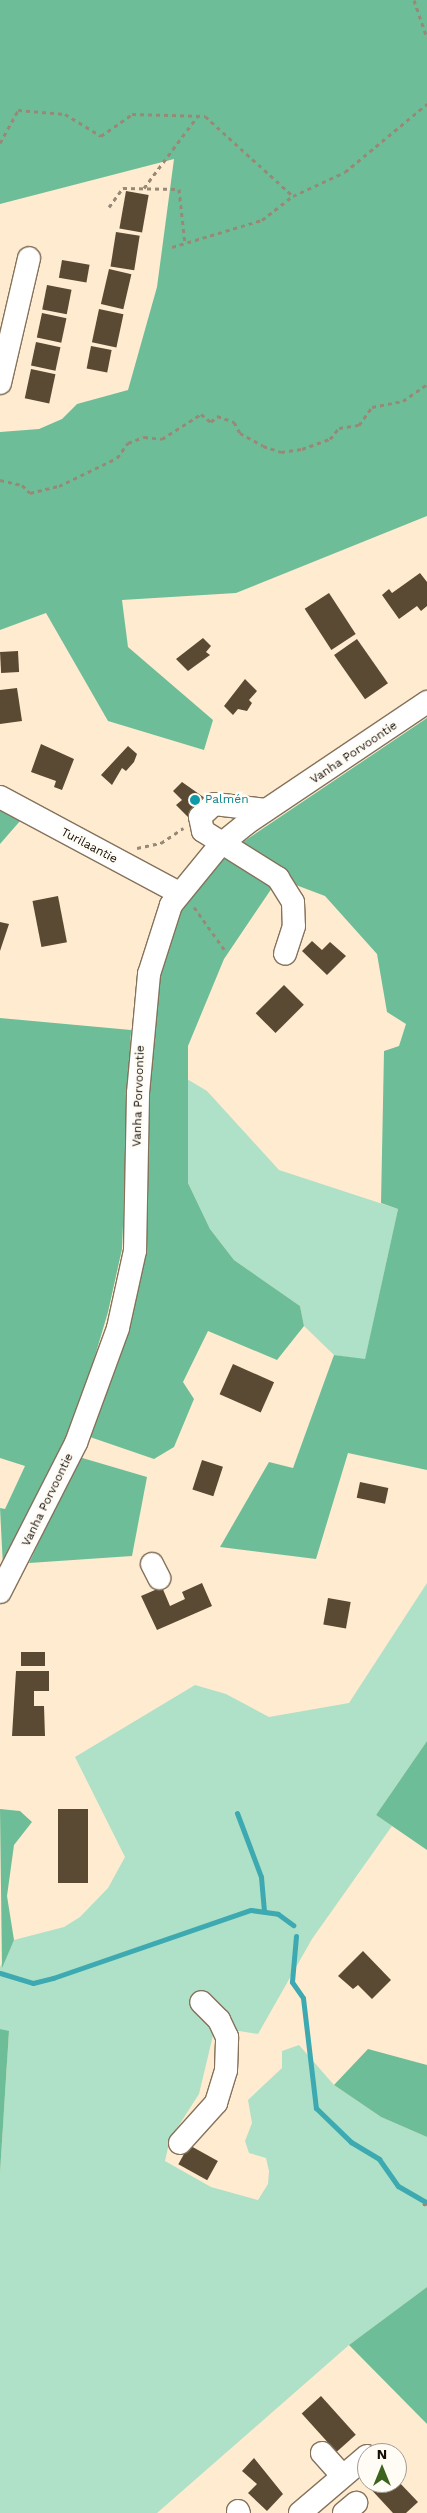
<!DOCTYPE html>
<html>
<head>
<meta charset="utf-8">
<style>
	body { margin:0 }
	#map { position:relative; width:427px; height:2513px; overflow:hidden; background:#ffebd0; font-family:"Work Sans",sans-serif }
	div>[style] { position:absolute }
	.green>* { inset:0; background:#aee1c7 }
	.forest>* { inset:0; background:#6dbe98 }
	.stream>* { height:5px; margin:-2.5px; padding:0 2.5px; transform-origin:2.5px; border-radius:2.5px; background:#3da9b1 }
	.building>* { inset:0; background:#5a4a34; transform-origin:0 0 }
	.path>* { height:3px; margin-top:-1.5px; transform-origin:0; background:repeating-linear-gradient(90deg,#978976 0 4px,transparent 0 8px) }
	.roads { filter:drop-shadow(1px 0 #84725b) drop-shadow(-1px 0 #84725b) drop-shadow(0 1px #84725b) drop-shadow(0 -1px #84725b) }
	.minor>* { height:22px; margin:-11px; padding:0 11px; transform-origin:11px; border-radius:11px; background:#fff }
	.dots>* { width:14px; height:14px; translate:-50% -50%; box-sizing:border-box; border:2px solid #fffbf5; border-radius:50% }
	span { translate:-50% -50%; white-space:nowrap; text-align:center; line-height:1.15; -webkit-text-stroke:5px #fffbf5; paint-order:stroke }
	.street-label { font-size:12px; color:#140e05 }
	.culture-label { font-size:12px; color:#0d838f }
	.left { translate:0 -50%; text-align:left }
	.north { position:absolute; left:357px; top:2443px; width:50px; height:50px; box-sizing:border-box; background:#fffbf5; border:1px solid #a19c95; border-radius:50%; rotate:0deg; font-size:14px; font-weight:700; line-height:20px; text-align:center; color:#140e05 }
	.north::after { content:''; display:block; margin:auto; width:18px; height:22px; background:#3c641e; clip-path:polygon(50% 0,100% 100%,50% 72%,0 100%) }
</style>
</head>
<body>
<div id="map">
	<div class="green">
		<div style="clip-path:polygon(187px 1079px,207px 1091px,279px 1170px,398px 1209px,365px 1360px,334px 1355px,304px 1326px,300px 1306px,234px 1260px,210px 1229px,188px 1183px)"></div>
		<div style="clip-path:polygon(427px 1583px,427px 1741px,376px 1815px,392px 1826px,312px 1939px,258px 2034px,215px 2027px,199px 2094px,170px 2139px,165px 2161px,211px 2187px,258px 2200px,268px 2184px,269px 2171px,266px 2158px,249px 2153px,245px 2141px,252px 2123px,248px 2100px,282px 2068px,282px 2051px,299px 2045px,334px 2085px,381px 2117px,427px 2137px,427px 2287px,349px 2345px,157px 2513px,0 2513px,0 2173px,9px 2032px,0 2029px,0 1967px,14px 1940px,64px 1927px,80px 1917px,108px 1888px,125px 1857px,75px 1757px,195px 1685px,226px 1694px,269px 1717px,349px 1703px)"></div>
	</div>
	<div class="forest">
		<div style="clip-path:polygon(0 0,427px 0,427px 516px,236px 593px,122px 600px,128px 647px,213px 720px,204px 750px,108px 721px,46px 613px,0 630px,0 432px,39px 429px,62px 419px,77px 404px,128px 390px,157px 287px,174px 159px,0 204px)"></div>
		<div style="clip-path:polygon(427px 718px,427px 1470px,348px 1453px,316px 1559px,220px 1547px,269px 1462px,293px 1468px,334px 1355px,365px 1359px,398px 1209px,381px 1203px,384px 1051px,399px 1046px,406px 1024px,387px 1012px,377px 954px,325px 896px,288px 882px,237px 846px)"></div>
		<div style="clip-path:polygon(0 797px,27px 813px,0 844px)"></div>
		<div style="clip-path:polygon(229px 853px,276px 882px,224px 959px,188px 1046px,188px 1183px,210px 1229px,234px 1260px,300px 1306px,304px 1326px,277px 1360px,208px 1331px,183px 1382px,194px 1399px,174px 1447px,154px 1459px,90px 1437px,131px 1324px,142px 1256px,149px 1033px,158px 970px,178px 912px)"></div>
		<div style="clip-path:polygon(0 1018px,131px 1030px,122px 1249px,108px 1312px,79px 1410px,3px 1567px,0 1508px,5px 1509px,25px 1466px,0 1458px)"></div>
		<div style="clip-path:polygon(79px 1457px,147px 1477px,132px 1556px,29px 1563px)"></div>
		<div style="clip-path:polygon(427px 1741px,427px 1850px,376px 1815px)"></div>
		<div style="clip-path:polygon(0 1809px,20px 1811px,32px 1822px,14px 1845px,7px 1896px,14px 1940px,2px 1968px)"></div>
		<div style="clip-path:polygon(0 2029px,9px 2031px,0 2173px)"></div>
		<div style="clip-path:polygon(368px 2049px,427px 2065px,427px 2137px,381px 2117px,334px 2085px)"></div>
		<div style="clip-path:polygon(427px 2287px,427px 2424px,349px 2345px)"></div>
	</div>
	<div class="stream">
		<div style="left:237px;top:1813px;width:68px;rotate:69.4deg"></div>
		<div style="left:261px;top:1877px;width:33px;rotate:85deg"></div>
		<div style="left:296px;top:1936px;width:46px;rotate:95deg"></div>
		<div style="left:292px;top:1982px;width:19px;rotate:55deg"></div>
		<div style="left:303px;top:1998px;width:111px;rotate:83.3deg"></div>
		<div style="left:316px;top:2108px;width:49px;rotate:44.2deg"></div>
		<div style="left:351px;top:2142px;width:33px;rotate:31deg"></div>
		<div style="left:379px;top:2159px;width:33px;rotate:55deg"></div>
		<div style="left:398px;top:2186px;width:34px;rotate:30deg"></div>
		<div style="left:0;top:1973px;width:34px;rotate:17deg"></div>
		<div style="left:33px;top:1983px;width:21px;rotate:-14deg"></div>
		<div style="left:53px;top:1978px;width:209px;rotate:-19deg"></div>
		<div style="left:251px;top:1910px;width:27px;rotate:8deg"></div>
		<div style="left:278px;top:1914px;width:19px;rotate:36deg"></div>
	</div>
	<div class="building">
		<div style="left:126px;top:191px;width:23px;height:38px;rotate:10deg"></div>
		<div style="left:116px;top:232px;width:24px;height:35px;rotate:9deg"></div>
		<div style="left:62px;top:260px;width:28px;height:18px;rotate:10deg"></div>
		<div style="left:109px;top:269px;width:23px;height:36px;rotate:13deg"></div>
		<div style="left:47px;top:285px;width:25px;height:25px;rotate:11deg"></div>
		<div style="left:99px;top:309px;width:25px;height:34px;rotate:12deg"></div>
		<div style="left:42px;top:313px;width:25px;height:25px;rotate:12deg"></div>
		<div style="left:36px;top:342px;width:25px;height:24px;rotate:12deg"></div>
		<div style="left:91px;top:346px;width:21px;height:23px;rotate:11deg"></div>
		<div style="left:31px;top:369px;width:25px;height:30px;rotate:12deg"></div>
		<div style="clip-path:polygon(420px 573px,427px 582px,427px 606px,421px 611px,417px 606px,399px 619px,382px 595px,389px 589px,392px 593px)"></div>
		<div style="left:329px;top:593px;width:49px;height:29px;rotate:57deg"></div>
		<div style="clip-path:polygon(203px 638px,211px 646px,206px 652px,210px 655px,188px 671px,176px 659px)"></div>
		<div style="left:357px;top:639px;width:54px;height:28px;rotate:55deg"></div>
		<div style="left:18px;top:651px;width:21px;height:18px;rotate:87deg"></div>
		<div style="clip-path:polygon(245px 679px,257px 691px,249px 700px,252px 703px,247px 711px,238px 709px,233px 715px,224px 706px)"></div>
		<div style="clip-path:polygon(17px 688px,22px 721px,0 724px,0 690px)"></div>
		<div style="clip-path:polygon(41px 744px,74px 759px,62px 790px,54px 787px,56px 781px,31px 772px)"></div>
		<div style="clip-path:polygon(128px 746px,137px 754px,134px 762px,126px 771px,122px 768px,112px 785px,101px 775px)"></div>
		<div style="clip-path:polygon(182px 782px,209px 801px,190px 819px,176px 805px,182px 800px,173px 791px)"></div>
		<div style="left:58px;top:896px;width:47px;height:26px;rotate:79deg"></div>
		<div style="clip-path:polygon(0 922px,9px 924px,0 951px)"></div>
		<div style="clip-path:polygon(312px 941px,322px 950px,330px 942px,346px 956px,327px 975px,302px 951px)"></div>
		<div style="left:284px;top:985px;width:28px;height:40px;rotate:45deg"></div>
		<div style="left:233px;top:1364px;width:45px;height:33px;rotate:24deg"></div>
		<div style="left:202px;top:1460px;width:22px;height:31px;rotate:18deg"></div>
		<div style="left:360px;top:1482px;width:29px;height:16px;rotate:12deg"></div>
		<div style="clip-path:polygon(202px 1583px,212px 1606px,157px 1630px,141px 1596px,162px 1587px,170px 1606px,185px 1599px,182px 1592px)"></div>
		<div style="left:328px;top:1598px;width:23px;height:27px;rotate:10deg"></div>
		<div style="left:21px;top:1652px;width:24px;height:14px"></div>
		<div style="clip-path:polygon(16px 1671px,49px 1671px,49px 1691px,34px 1691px,34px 1706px,44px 1706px,45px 1736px,12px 1736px)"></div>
		<div style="left:58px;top:1809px;width:30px;height:74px"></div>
		<div style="clip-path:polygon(363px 1951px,391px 1980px,372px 1999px,358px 1985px,353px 1989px,338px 1976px)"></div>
		<div style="left:189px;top:2145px;width:33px;height:22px;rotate:29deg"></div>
		<div style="left:321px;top:2396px;width:52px;height:26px;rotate:48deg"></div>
		<div style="clip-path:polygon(254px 2458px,283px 2494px,267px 2511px,248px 2493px,257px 2484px,242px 2471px)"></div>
		<div style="clip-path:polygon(397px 2480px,418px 2502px,406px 2513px,393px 2513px,367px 2485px)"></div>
	</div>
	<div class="path">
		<div style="left:414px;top:0;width:40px;rotate:71.1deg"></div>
		<div style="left:0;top:143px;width:38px;rotate:-61deg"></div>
		<div style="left:18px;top:110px;width:47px;rotate:4.9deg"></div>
		<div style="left:65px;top:114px;width:42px;rotate:31.4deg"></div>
		<div style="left:101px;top:136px;width:38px;rotate:-35deg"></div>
		<div style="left:132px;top:114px;width:73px;rotate:1.6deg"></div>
		<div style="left:205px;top:116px;width:119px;rotate:42.3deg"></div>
		<div style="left:144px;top:188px;width:89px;rotate:-53.3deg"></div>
		<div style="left:109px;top:207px;width:24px;rotate:-54deg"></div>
		<div style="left:123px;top:188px;width:56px;rotate:1deg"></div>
		<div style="left:179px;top:189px;width:55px;rotate:83.8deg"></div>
		<div style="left:172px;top:247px;width:94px;rotate:-16.7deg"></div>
		<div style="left:262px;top:220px;width:39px;rotate:-38deg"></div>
		<div style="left:293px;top:196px;width:57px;rotate:-24.8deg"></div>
		<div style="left:345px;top:172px;width:107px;rotate:-39.7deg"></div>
		<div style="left:0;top:480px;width:23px;rotate:13deg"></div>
		<div style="left:22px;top:485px;width:11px;rotate:45deg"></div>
		<div style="left:30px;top:493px;width:30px;rotate:-14deg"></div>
		<div style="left:59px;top:486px;width:64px;rotate:-25.8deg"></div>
		<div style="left:117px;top:458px;width:19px;rotate:-54deg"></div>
		<div style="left:128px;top:443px;width:17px;rotate:-21deg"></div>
		<div style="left:144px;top:437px;width:18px;rotate:6deg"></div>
		<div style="left:162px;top:439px;width:46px;rotate:-32.7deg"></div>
		<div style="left:201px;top:414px;width:13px;rotate:39deg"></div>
		<div style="left:211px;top:422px;width:8px;rotate:-45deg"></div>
		<div style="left:217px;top:416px;width:18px;rotate:19deg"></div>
		<div style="left:234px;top:422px;width:13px;rotate:61deg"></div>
		<div style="left:240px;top:433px;width:26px;rotate:29deg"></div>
		<div style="left:263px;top:446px;width:19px;rotate:18deg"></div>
		<div style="left:281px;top:452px;width:21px;rotate:-8deg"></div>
		<div style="left:302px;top:449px;width:30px;rotate:-20deg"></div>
		<div style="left:330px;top:439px;width:14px;rotate:-51deg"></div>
		<div style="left:339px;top:428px;width:20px;rotate:-9deg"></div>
		<div style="left:359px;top:425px;width:22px;rotate:-54deg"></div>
		<div style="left:372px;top:407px;width:32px;rotate:-11deg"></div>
		<div style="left:403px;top:401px;width:29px;rotate:-35deg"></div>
		<div style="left:137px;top:848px;width:25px;rotate:-12deg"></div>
		<div style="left:161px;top:843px;width:27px;rotate:-34deg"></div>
		<div style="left:194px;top:907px;width:52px;rotate:54.5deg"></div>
		<div style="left:423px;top:2205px;width:4px;rotate:-27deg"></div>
	</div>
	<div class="roads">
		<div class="minor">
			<div style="left:0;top:383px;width:128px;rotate:-76.9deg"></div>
			<div style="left:0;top:797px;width:203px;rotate:28.2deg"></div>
			<div style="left:266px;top:810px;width:52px;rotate:-173.4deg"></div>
			<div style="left:214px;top:804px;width:19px;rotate:137deg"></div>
			<div style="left:200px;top:817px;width:14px;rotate:78deg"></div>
			<div style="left:203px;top:831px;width:89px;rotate:32.1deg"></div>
			<div style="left:278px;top:878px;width:28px;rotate:58deg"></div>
			<div style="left:293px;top:902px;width:24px;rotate:88deg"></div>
			<div style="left:294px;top:926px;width:29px;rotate:108deg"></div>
			<div style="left:152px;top:1564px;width:16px;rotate:63deg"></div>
			<div style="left:0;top:1592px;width:167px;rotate:-63deg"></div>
			<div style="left:76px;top:1443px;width:122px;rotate:-69.9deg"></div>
			<div style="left:118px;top:1328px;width:79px;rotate:-77.6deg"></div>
			<div style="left:135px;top:1251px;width:158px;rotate:-88.9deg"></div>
			<div style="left:138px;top:1093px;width:120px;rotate:-84.7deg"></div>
			<div style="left:149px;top:974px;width:72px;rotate:-72.3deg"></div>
			<div style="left:171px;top:905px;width:77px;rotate:-50.8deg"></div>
			<div style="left:220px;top:845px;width:35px;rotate:-39deg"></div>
			<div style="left:247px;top:823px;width:217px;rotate:-33.9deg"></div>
			<div style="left:180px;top:2143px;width:54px;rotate:-48deg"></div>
			<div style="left:216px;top:2103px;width:34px;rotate:-73deg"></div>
			<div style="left:226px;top:2070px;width:33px;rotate:-88deg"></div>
			<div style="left:227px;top:2037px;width:19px;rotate:-115deg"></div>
			<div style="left:219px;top:2020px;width:25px;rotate:-135deg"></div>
			<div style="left:322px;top:2453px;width:31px;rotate:48deg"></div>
			<div style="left:238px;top:2511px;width:2px;rotate:63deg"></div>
			<div style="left:300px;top:2513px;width:88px;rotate:-40.4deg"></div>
			<div style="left:344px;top:2513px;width:16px;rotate:-40deg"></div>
		</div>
	</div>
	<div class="dots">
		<div style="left:195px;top:800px;background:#0f9aa8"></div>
	</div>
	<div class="street-label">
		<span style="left:354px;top:753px;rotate:-34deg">Vanha Porvoontie</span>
		<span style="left:89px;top:846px;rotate:28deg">Turilaantie</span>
		<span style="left:139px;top:1096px;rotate:-88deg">Vanha Porvoontie</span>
		<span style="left:48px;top:1500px;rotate:-64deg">Vanha Porvoontie</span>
	</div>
	<div class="culture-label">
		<span class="left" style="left:205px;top:800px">Palmén</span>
	</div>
	<div class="north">N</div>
</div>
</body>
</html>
